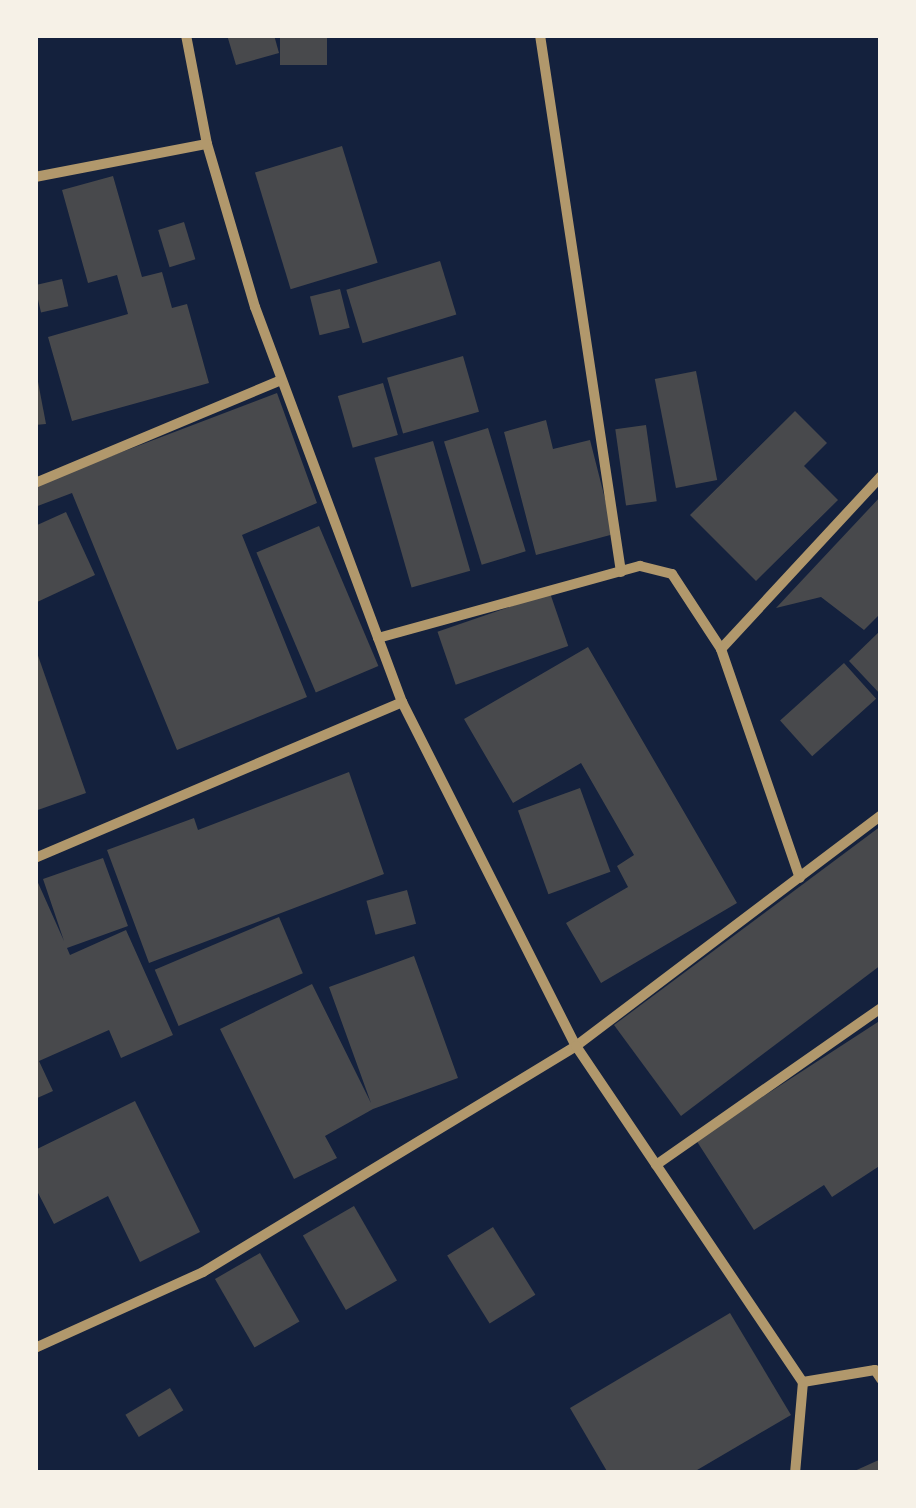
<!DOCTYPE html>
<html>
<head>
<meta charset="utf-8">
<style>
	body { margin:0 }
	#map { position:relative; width:916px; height:1508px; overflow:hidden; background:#14213d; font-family:Literata,serif }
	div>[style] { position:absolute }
	.building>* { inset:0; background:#48494c; transform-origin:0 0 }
	.minor>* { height:10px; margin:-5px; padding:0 5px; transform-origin:5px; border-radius:5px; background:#b1986c }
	span { translate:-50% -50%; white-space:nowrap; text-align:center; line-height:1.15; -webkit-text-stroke:10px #f6f1e7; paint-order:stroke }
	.frame { position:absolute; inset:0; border:38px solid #f6f1e7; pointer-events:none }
</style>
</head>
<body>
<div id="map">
	<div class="building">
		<div style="clip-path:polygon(227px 35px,274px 35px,279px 53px,236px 65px)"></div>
		<div style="left:280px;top:35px;width:47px;height:30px"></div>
		<div style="left:342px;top:146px;width:122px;height:91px;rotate:73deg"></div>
		<div style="clip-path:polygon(113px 176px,142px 277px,162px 272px,172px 308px,187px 304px,209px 383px,72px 421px,48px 337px,128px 314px,117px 275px,88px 283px,62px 190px)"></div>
		<div style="left:184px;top:222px;width:39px;height:27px;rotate:73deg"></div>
		<div style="left:440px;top:261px;width:56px;height:98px;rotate:73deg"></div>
		<div style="left:62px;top:279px;width:28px;height:28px;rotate:77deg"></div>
		<div style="left:340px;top:289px;width:40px;height:31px;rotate:76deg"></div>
		<div style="left:463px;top:356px;width:58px;height:79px;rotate:74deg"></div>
		<div style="clip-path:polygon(35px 366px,46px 424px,35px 425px)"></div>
		<div style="left:696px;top:371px;width:111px;height:42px;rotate:79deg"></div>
		<div style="left:383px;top:383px;width:54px;height:47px;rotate:74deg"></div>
		<div style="clip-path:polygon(277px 393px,317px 503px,242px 535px,307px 697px,177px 750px,72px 493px,35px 507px,35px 485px)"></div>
		<div style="clip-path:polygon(795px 411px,827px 443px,804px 466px,838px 500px,756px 581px,690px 515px)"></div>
		<div style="clip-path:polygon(546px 420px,553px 449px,590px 440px,614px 534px,536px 555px,504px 432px)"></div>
		<div style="left:646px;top:425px;width:77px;height:31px;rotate:82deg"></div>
		<div style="left:488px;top:428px;width:129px;height:46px;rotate:73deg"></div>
		<div style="left:433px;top:441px;width:135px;height:61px;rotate:74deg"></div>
		<div style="clip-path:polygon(881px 496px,881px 613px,864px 630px,821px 597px,776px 608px)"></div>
		<div style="clip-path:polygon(66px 512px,95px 575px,35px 603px,35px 526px)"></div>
		<div style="left:319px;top:526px;width:152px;height:68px;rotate:67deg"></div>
		<div style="left:550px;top:593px;width:56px;height:119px;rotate:71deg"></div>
		<div style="clip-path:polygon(881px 630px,881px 695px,849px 661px)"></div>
		<div style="clip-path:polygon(35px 647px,86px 793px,35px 811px)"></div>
		<div style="clip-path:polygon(588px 647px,737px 903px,601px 983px,566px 923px,628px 887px,617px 866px,634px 855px,581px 763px,513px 803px,464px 719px)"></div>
		<div style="left:844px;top:663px;width:48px;height:86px;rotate:48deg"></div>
		<div style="clip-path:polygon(349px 772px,384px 874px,149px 963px,107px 850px,194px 818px,198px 830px)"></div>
		<div style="left:580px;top:788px;width:89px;height:66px;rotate:70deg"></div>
		<div style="clip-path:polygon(881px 826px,881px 965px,681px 1116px,614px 1025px)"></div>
		<div style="clip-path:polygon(103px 858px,128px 926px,67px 948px,70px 955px,126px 930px,173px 1035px,121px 1058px,109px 1030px,39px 1061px,53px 1091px,35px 1099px,35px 876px,64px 941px,43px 879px)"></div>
		<div style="left:407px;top:890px;width:35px;height:42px;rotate:75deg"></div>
		<div style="left:279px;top:917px;width:61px;height:135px;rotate:67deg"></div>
		<div style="clip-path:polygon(414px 956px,458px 1078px,373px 1109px,325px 1136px,337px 1158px,294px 1179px,220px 1029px,312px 984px,371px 1103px,329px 987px)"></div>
		<div style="clip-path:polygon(881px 1020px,881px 1165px,832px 1197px,824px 1185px,754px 1230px,696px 1140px)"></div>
		<div style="clip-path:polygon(135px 1101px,200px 1232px,140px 1262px,108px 1196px,54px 1224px,35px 1187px,35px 1150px)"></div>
		<div style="left:354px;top:1206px;width:86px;height:59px;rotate:60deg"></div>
		<div style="left:493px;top:1227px;width:80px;height:54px;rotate:58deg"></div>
		<div style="left:260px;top:1253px;width:79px;height:52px;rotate:60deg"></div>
		<div style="clip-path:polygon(730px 1313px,791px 1415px,692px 1473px,608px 1473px,570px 1408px)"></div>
		<div style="left:170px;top:1388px;width:26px;height:52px;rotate:59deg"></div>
		<div style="clip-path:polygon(881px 1459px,881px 1473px,850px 1473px)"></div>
	</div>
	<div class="minor">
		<div style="left:186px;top:35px;width:111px;rotate:79.1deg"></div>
		<div style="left:207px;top:144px;width:170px;rotate:73.6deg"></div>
		<div style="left:255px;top:307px;width:421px;rotate:69.6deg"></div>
		<div style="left:402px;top:702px;width:386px;rotate:63.2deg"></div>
		<div style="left:576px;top:1046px;width:383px;rotate:-37.1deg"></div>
		<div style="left:540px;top:35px;width:543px;rotate:81.42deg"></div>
		<div style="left:35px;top:177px;width:175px;rotate:-10.9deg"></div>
		<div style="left:35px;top:483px;width:264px;rotate:-22.7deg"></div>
		<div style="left:378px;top:638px;width:272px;rotate:-15.4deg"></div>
		<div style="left:640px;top:566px;width:33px;rotate:14deg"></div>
		<div style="left:672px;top:574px;width:90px;rotate:56.8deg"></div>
		<div style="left:721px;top:649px;width:242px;rotate:71deg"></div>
		<div style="left:721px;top:649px;width:236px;rotate:-47.2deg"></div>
		<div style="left:35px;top:858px;width:399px;rotate:-23deg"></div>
		<div style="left:656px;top:1165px;width:274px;rotate:-34.9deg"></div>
		<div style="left:35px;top:1348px;width:184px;rotate:-24.3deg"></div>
		<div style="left:203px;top:1272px;width:436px;rotate:-31.2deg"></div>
		<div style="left:576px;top:1046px;width:405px;rotate:56deg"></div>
		<div style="left:803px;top:1382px;width:91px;rotate:95deg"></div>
		<div style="left:803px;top:1382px;width:73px;rotate:-9.5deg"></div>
		<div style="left:875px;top:1370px;width:11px;rotate:56deg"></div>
	</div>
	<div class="frame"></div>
</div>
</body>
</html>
